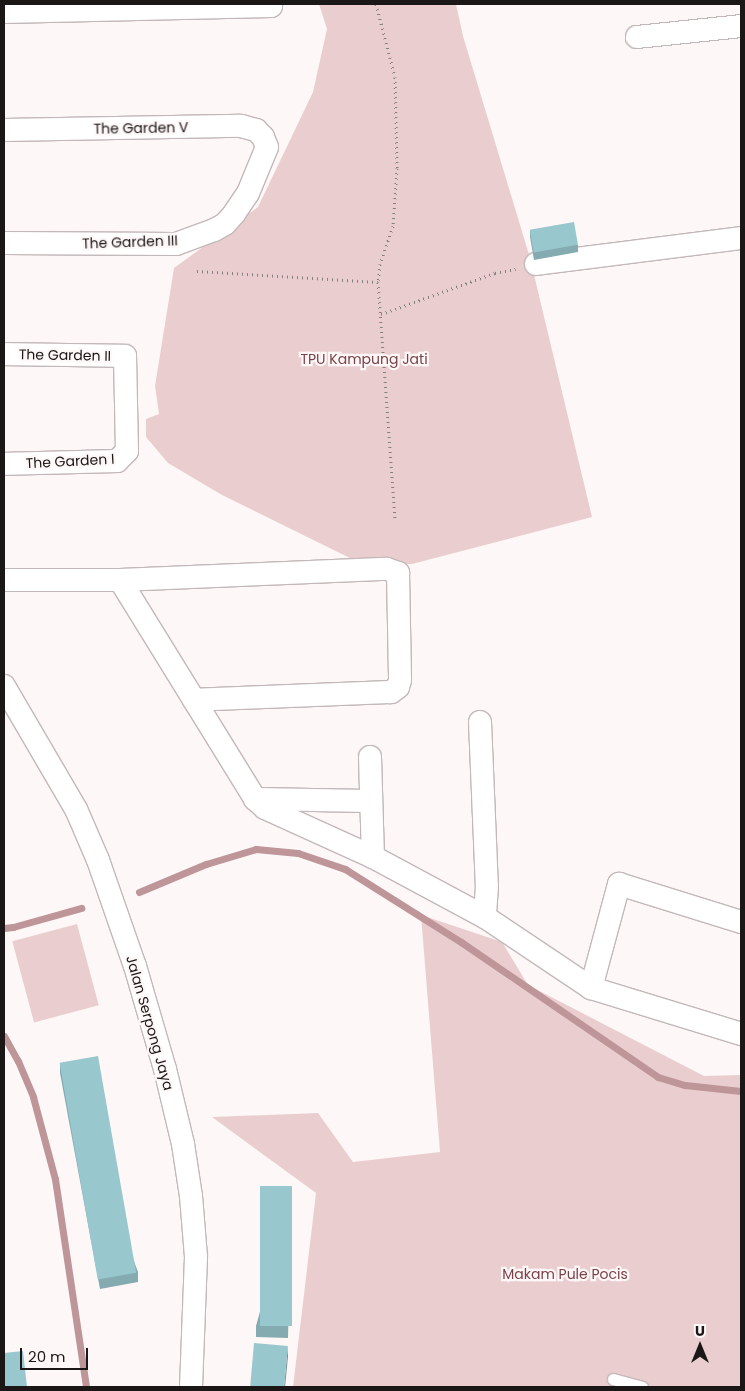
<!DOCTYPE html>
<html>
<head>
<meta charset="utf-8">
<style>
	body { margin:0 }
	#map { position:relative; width:745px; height:1391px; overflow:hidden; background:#fef7f7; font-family:Poppins,sans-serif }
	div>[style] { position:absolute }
	.green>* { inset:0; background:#eacecf; transform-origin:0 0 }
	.stream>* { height:7px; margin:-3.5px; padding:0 3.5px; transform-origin:3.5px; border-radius:3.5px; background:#be9598 }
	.path>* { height:3px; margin-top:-1.5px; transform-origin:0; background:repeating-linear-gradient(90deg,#858080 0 1px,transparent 0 5px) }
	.roads { filter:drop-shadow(1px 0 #c3b8b9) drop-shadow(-1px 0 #c3b8b9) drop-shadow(0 1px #c3b8b9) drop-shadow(0 -1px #c3b8b9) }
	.lane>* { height:11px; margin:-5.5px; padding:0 5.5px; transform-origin:5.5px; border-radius:5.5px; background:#fff }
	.street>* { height:22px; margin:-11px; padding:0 11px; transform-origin:11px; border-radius:11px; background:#fff }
	.wall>* { inset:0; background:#83abb0 }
	.shaded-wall>* { inset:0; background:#6a8b90 }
	.building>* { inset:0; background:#98c7cd; transform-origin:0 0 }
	span { translate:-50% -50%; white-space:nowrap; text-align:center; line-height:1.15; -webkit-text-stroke:4.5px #fef7f7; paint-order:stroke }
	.street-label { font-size:14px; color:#1b1717 }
	.park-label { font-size:14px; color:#7b4148 }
	.frame { position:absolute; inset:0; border:5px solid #1b1717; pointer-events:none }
	.north { position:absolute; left:675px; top:1321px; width:50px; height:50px; -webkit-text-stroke:4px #fef7f7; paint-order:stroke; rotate:0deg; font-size:14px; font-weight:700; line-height:20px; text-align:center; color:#1b1717 }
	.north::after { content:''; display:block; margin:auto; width:18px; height:22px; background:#1b1717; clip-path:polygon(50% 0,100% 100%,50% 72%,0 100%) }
	.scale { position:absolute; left:20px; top:1348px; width:68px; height:22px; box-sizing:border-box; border:2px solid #1b1717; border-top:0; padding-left:6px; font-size:15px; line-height:18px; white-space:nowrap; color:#1b1717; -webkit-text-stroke:4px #fef7f7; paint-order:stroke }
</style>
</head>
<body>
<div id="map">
	<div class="green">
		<div style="clip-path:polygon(319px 4px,456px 4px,463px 36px,530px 258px,592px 517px,412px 564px,364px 565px,222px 495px,168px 463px,146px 437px,146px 419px,159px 414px,155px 386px,174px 268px,258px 207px,313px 92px,327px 29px)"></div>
		<div style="clip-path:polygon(421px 915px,502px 942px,528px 985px,704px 1076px,741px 1075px,741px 1387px,293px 1387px,316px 1193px,212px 1117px,318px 1113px,353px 1162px,440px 1152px)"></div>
		<div style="left:77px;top:924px;width:84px;height:67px;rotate:75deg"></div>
	</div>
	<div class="stream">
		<div style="left:139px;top:892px;width:73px;rotate:-22.7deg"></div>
		<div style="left:206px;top:864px;width:52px;rotate:-16.7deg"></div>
		<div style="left:256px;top:849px;width:42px;rotate:5.4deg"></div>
		<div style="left:298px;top:853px;width:50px;rotate:18.8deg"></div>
		<div style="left:345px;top:869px;width:137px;rotate:32.2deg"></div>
		<div style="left:461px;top:942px;width:239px;rotate:34.4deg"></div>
		<div style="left:658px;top:1077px;width:28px;rotate:17deg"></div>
		<div style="left:685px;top:1085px;width:56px;rotate:6.1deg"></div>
		<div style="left:4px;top:928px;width:9px;rotate:-6deg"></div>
		<div style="left:13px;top:927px;width:71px;rotate:-15.6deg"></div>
		<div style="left:4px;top:1036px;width:29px;rotate:61deg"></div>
		<div style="left:18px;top:1061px;width:39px;rotate:67deg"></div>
		<div style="left:33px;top:1097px;width:85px;rotate:75deg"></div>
		<div style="left:55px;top:1179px;width:210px;rotate:81.5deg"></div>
	</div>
	<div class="path">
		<div style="left:376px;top:4px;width:75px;rotate:75.4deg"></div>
		<div style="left:395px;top:77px;width:91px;rotate:88.7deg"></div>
		<div style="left:397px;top:168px;width:58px;rotate:93.9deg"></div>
		<div style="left:393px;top:226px;width:40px;rotate:108.9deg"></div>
		<div style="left:380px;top:264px;width:18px;rotate:96deg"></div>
		<div style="left:378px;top:282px;width:240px;rotate:85.9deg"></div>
		<div style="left:197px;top:271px;width:181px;rotate:3.5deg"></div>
		<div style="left:381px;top:314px;width:121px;rotate:-19.8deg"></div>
		<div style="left:495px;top:273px;width:21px;rotate:-11deg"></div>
	</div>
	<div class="roads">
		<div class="lane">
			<div style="left:613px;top:1379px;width:30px;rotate:15deg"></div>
		</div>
		<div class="street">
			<div style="left:4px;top:12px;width:267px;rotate:-1.3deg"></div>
			<div style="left:271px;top:6px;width:2px;rotate:-117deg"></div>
			<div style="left:637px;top:37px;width:105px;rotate:-6deg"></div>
			<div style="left:4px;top:130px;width:237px;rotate:-1deg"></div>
			<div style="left:241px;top:126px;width:16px;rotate:15deg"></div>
			<div style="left:256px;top:130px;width:10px;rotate:45deg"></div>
			<div style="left:263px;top:137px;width:11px;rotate:68deg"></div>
			<div style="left:267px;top:147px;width:50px;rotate:112.4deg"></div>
			<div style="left:248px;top:193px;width:25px;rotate:124deg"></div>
			<div style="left:234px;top:214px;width:13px;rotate:132deg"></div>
			<div style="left:225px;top:224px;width:13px;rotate:151deg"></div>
			<div style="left:214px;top:230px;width:40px;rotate:159.8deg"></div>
			<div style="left:176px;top:244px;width:172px;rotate:-179.7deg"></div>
			<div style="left:536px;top:264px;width:207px;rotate:-7.2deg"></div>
			<div style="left:4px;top:354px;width:121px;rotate:0.9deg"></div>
			<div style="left:125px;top:356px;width:95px;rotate:88.8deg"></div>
			<div style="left:127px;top:451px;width:14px;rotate:135deg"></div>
			<div style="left:117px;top:461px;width:113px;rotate:178.5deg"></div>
			<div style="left:4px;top:580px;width:116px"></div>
			<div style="left:120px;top:580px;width:267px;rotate:-2.4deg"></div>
			<div style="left:387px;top:569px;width:12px;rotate:20deg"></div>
			<div style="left:398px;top:573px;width:107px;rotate:88.9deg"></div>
			<div style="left:400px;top:680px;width:7px;rotate:106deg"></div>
			<div style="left:398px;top:687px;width:9px;rotate:144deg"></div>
			<div style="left:391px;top:692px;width:197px;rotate:177.7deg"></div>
			<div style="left:120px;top:580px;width:257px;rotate:58.3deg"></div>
			<div style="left:255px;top:799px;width:13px;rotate:42deg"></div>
			<div style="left:265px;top:808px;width:119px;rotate:24.4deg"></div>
			<div style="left:373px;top:857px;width:127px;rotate:28.2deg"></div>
			<div style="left:485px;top:917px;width:128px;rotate:33.8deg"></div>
			<div style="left:591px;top:988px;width:157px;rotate:17deg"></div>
			<div style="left:4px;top:686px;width:143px;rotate:59.7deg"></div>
			<div style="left:76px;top:809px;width:56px;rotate:66.7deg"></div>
			<div style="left:98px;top:860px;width:112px;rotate:70.8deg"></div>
			<div style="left:135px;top:966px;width:107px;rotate:73.8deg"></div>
			<div style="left:165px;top:1069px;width:77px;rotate:76.5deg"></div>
			<div style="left:183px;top:1144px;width:53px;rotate:81.3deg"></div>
			<div style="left:191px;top:1196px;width:61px;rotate:85.3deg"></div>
			<div style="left:196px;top:1257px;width:130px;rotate:92.2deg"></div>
			<div style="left:480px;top:722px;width:164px;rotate:87.6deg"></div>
			<div style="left:487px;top:886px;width:31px;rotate:94deg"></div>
			<div style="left:370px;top:757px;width:100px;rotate:88.3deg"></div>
			<div style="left:255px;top:799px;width:116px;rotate:1deg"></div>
			<div style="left:591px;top:988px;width:108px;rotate:-74.9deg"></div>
			<div style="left:619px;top:884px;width:128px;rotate:17.3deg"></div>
		</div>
	</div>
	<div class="wall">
		<div style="clip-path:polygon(530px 230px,578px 245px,578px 252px,534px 260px,530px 237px)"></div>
		<div style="clip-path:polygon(60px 1063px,138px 1272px,138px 1282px,100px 1289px,60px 1073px)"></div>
		<div style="clip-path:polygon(292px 1197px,288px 1338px,256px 1337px,256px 1326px)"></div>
	</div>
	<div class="shaded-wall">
		<div style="clip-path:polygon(288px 1346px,288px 1356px,285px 1387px,284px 1387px)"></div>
	</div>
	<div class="building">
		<div style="left:574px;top:222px;width:23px;height:45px;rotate:80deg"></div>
		<div style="left:98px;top:1056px;width:220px;height:39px;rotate:80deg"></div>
		<div style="left:260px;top:1186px;width:32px;height:140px"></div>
		<div style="left:254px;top:1343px;width:34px;height:44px;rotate:5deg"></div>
		<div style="clip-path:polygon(23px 1351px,27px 1387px,4px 1387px,4px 1353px)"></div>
	</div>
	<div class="street-label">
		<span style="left:141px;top:128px;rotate:-1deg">The Garden V</span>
		<span style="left:130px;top:242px;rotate:-2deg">The Garden III</span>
		<span style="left:65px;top:355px;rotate:1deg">The Garden II</span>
		<span style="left:70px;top:461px;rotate:-3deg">The Garden I</span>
		<span style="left:150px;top:1023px;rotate:74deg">Jalan Serpong Jaya</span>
	</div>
	<div class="park-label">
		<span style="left:364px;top:359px">TPU Kampung Jati</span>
		<span style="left:565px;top:1274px">Makam Pule Pocis</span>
	</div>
	<div class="frame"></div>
	<div class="north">U</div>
	<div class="scale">20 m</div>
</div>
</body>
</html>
